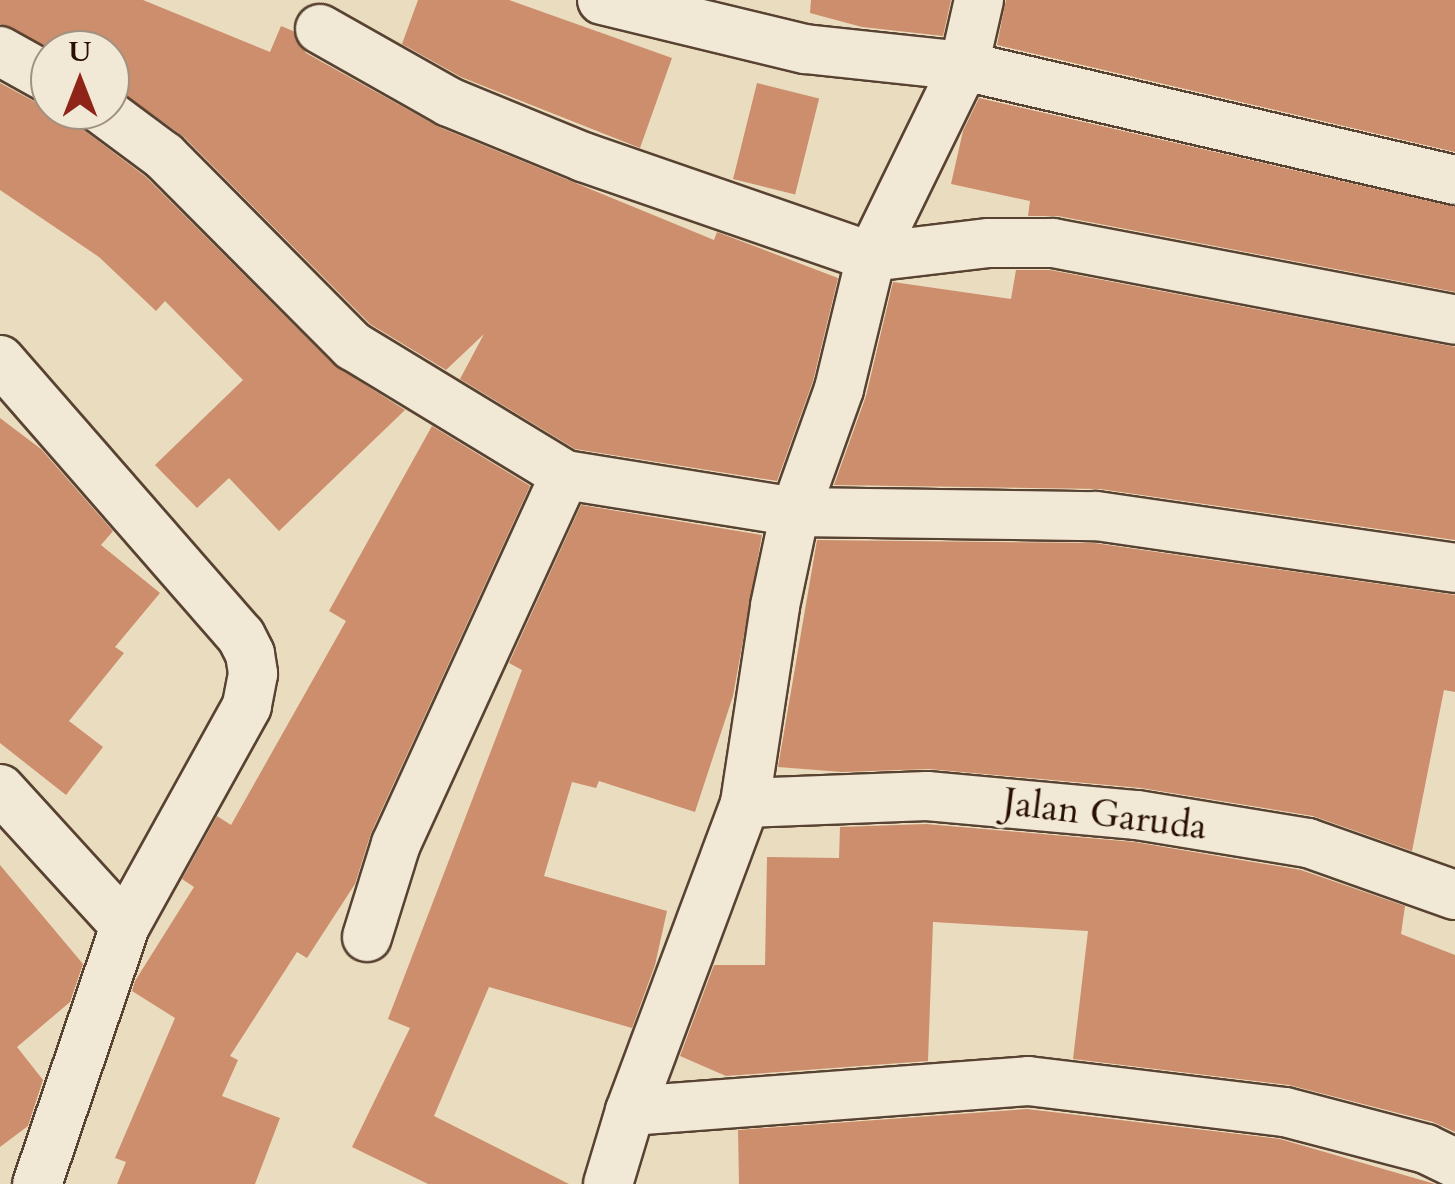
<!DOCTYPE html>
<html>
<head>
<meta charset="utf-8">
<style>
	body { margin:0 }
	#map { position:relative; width:1455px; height:1184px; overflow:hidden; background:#eadcbf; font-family:Cardo,serif }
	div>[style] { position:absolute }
	.building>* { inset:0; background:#cc8e6c; transform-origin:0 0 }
	.roads { filter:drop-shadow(2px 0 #584231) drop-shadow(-2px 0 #584231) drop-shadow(0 2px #584231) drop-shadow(0 -2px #584231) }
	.minor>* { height:48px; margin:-24px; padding:0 24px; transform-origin:24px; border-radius:24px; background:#f1e8d5 }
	span { translate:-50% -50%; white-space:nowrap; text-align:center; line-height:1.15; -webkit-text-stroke:8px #f1e8d5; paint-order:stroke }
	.street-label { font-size:38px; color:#280f02 }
	.north { position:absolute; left:30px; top:30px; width:100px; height:100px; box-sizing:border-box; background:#f1e8d5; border:2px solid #a19181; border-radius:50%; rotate:0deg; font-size:28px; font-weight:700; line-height:40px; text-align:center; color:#280f02 }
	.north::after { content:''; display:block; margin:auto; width:35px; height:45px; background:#8f2418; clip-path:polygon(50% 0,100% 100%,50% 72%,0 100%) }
</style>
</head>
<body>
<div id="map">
	<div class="building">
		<div style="clip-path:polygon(0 0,143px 0,270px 52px,281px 26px,293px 31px,306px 53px,439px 127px,714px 240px,717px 232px,838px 278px,813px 381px,777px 481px,575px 449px,460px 379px,484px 334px,446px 370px,370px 324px,184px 137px,110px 84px,110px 50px,54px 50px,0 24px)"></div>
		<div style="clip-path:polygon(418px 0,509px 0,672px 58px,640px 148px,461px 77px,402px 44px)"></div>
		<div style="clip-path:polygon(811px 0,951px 0,943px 36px,862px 27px,810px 13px)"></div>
		<div style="clip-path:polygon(1006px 0,1455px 0,1455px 152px,997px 45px)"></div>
		<div style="clip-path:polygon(0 83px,50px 110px,75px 110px,85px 131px,146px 177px,334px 365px,405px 410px,279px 531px,229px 478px,197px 508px,155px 465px,243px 380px,165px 301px,156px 311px,99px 257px,0 190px)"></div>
		<div style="left:757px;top:83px;width:64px;height:99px;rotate:14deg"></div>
		<div style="clip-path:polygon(979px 98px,1455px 207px,1455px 292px,1058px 216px,1028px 216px,1030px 201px,951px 184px,963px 131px)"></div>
		<div style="clip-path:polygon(1016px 270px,1050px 270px,1455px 347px,1455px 540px,1100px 489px,834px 485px,866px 396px,893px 282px,1011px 299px)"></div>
		<div style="clip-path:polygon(0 418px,41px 449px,113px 531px,101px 545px,160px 593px,115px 647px,124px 653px,69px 721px,103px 747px,66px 795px,0 743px)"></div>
		<div style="clip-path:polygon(432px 426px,530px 486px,371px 833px,355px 884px,307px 958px,297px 952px,230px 1056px,238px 1060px,222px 1096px,280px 1118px,255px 1184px,117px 1184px,126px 1162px,115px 1158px,175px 1018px,132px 991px,135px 981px,194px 887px,182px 879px,217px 816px,231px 825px,346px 621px,329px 611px)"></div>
		<div style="clip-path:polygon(581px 505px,762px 535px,733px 696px,695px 812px,599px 781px,596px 788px,572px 782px,544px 876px,667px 911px,655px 965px,632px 1028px,489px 987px,434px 1116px,569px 1184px,428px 1184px,352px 1147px,410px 1028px,388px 1019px,522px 670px,509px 663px)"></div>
		<div style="clip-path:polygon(817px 540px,1094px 543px,1455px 595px,1455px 692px,1444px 690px,1412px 851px,1313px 816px,1141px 788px,929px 769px,842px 772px,778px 767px)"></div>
		<div style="clip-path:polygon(926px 824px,1134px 842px,1301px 870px,1405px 906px,1401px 934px,1455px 955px,1455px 1132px,1433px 1122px,1289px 1085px,1073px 1059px,1088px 931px,933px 922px,928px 1061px,726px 1076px,680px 1056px,714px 965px,765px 965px,767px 857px,839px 858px,840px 827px)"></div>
		<div style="clip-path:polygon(0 865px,83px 964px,70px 1002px,17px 1047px,43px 1080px,28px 1126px,0 1147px)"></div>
		<div style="clip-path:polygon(1027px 1109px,1280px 1139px,1435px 1184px,739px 1184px,738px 1130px)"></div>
	</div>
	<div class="roads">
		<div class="minor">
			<div style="left:602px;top:0;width:209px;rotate:13.6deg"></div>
			<div style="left:805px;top:49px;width:160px;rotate:6.1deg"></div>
			<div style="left:964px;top:66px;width:504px;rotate:13.07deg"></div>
			<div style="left:320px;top:29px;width:148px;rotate:29.5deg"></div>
			<div style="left:449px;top:102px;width:145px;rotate:22.3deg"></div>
			<div style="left:583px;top:157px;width:305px;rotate:19.1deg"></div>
			<div style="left:871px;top:257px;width:119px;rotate:-6.8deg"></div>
			<div style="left:989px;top:243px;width:64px"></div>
			<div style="left:1053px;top:243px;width:409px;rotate:10.8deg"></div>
			<div style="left:0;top:51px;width:57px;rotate:29.2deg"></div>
			<div style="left:102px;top:110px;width:77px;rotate:36.6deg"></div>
			<div style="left:164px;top:156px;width:268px;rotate:45.2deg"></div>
			<div style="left:353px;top:346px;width:248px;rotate:31.3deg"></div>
			<div style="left:0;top:360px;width:366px;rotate:48.9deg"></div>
			<div style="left:241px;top:636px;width:20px;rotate:63deg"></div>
			<div style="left:250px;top:654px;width:20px;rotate:81deg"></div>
			<div style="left:253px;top:674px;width:33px;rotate:101deg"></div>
			<div style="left:247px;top:706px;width:252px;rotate:119deg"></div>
			<div style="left:0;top:789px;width:185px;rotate:47.6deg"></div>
			<div style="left:125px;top:926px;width:273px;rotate:108.8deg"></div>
			<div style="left:745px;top:803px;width:182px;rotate:-2.2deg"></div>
			<div style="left:927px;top:796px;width:211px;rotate:5.2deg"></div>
			<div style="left:1137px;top:815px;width:173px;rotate:9.3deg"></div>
			<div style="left:1308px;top:843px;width:156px;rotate:19.5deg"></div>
			<div style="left:367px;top:937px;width:97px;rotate:-72.7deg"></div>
			<div style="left:396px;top:844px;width:406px;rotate:-65.4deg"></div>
			<div style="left:565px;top:475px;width:233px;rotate:9.1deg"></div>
			<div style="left:795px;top:512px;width:301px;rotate:0.8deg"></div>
			<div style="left:1096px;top:516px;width:363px;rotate:8.2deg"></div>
			<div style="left:630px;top:1111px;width:399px;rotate:-4.3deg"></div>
			<div style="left:1028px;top:1081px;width:259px;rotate:6.9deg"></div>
			<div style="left:1285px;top:1112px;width:146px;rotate:14.7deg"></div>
			<div style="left:1426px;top:1149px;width:32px;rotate:26deg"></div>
			<div style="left:608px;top:1184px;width:76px;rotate:-73.2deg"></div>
			<div style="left:630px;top:1111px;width:329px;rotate:-69.5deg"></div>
			<div style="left:745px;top:803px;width:199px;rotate:-81.3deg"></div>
			<div style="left:775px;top:606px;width:96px;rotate:-78deg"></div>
			<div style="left:795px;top:512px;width:131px;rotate:-70.3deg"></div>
			<div style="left:839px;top:389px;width:136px;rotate:-76.4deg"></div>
			<div style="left:871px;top:257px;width:212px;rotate:-64deg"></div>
			<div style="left:964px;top:66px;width:68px;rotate:-77.2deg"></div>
		</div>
	</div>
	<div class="street-label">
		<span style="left:1105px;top:815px;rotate:7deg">Jalan Garuda</span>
	</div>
	<div class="north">U</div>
</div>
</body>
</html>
